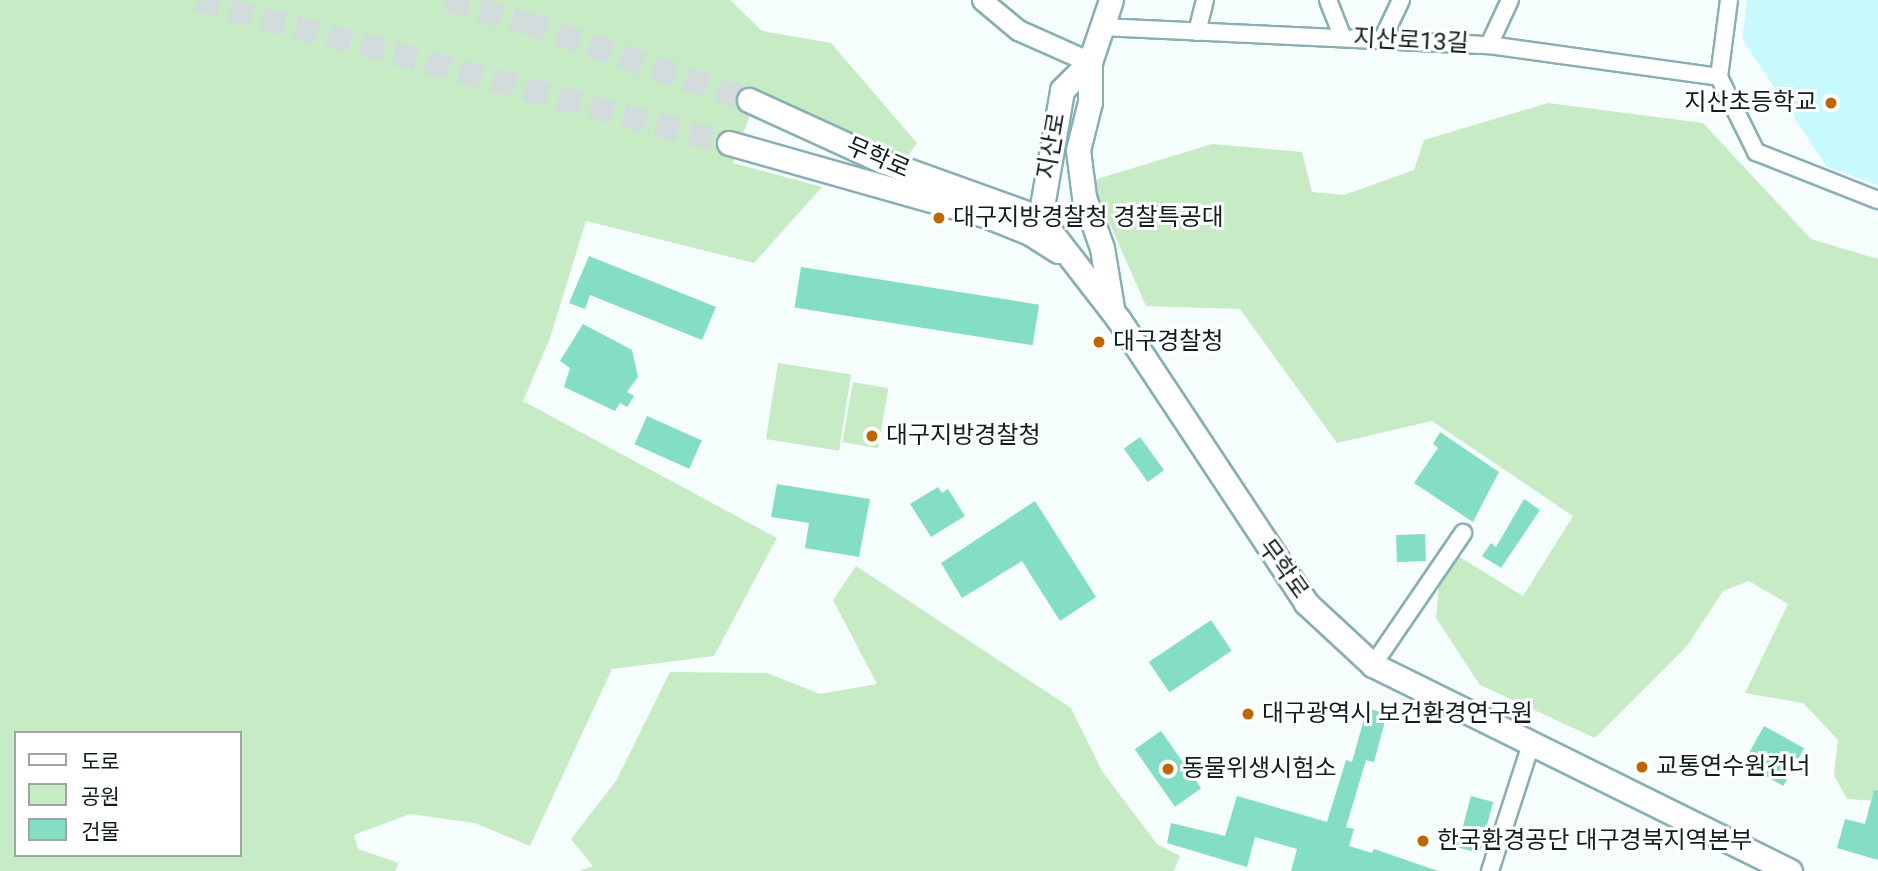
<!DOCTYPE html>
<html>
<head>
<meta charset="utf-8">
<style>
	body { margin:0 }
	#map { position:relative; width:1878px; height:871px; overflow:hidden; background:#f5fdfd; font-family:Roboto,"Noto Sans KR",sans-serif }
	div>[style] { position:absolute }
	.built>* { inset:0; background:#c7f9fd }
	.green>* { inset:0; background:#c6ebc5; transform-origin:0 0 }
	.building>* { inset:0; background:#84dec3; transform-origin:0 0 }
	.secondary-tunnel>* { height:23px; margin-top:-11.5px; transform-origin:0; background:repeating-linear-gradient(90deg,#d2dcdc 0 23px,transparent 0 34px) }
	.roads { filter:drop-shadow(2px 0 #89afb2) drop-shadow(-2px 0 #89afb2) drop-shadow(0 2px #89afb2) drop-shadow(0 -2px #89afb2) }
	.minor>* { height:16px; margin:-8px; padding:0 8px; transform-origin:8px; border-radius:8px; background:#fff }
	.tertiary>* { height:19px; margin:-9.5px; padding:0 9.5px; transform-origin:9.5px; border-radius:9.5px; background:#fff }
	.secondary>* { height:23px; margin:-11.5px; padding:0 11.5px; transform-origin:11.5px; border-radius:11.5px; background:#fff }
	.dots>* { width:19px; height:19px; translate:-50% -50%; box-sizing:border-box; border:4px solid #fff; border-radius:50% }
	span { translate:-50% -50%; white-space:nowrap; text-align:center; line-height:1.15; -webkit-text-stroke:6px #fff; paint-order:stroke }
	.street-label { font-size:24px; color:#0f1e1f }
	.poi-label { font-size:24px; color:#0f1e1f }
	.right { translate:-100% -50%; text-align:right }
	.left { translate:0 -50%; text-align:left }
	.legend { position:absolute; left:14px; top:731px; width:228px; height:126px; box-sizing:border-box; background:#fff; border:2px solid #9fa5a5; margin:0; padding:9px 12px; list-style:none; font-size:21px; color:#0f1e1f }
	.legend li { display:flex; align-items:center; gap:14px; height:35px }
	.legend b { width:35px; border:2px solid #9fa5a5 }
</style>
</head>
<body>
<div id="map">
	<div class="built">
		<div style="clip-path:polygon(1747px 0,1878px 0,1878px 185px,1827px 167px,1742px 39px)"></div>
	</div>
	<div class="green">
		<div style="clip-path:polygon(evenodd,0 0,730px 0,762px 31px,831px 43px,917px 143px,905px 160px,864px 145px,759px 89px,733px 163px,822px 187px,754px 263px,586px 221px,550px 338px,523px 401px,777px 538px,714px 656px,612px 669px,530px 846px,475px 823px,410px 814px,354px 835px,358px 849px,399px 863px,395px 871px,0 871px,0 0,16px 733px,240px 733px,240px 855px,16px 855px,16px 733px)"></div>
		<div style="clip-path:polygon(1548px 103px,1703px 123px,1811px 239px,1878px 259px,1878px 801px,1847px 799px,1834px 775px,1838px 740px,1803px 703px,1745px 693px,1788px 604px,1749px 581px,1723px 591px,1687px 646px,1595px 738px,1480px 685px,1436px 618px,1439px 586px,1458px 556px,1523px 596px,1573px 516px,1432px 421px,1337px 443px,1240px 309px,1146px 306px,1091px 181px,1212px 144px,1302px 152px,1312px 192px,1344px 195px,1414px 170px,1424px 140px)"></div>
		<div style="left:778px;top:363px;width:74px;height:77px;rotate:9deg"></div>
		<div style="left:853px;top:382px;width:36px;height:61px;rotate:10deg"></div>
		<div style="clip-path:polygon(856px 566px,1071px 708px,1102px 771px,1157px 844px,1180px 856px,1174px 871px,579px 871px,593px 866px,571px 839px,616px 781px,670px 672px,767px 673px,820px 694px,877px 684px,833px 600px)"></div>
	</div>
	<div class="building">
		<div style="clip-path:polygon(589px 256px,716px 307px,702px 340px,590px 295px,585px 309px,569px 303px)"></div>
		<div style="left:801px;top:267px;width:241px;height:41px;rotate:9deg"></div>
		<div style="clip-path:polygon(583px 324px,632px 350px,638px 377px,627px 392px,634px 396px,627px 407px,620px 403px,615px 411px,564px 387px,570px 368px,560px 361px)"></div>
		<div style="left:647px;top:416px;width:60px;height:31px;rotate:24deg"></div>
		<div style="clip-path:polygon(1440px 432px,1499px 472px,1473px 522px,1414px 483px,1438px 448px,1433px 444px)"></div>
		<div style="left:1140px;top:437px;width:41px;height:20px;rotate:54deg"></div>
		<div style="clip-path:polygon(777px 484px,870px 499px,859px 557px,805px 548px,809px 523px,771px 517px)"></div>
		<div style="clip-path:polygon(938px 487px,942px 493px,948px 489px,965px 516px,931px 537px,910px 504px)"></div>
		<div style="clip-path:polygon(1524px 499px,1540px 510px,1501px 568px,1482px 556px,1491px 543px,1496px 547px)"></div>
		<div style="clip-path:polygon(1035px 501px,1096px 597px,1060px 621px,1022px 561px,962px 598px,941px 563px)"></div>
		<div style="left:1425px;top:534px;width:27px;height:29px;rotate:88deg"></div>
		<div style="left:1211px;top:620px;width:37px;height:75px;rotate:56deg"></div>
		<div style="clip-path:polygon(1367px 708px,1387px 714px,1374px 762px,1366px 760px,1346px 827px,1354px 829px,1349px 846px,1372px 853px,1374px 849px,1438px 871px,1291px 871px,1297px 849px,1255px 837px,1247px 867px,1167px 843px,1171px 823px,1225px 836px,1237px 796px,1327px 822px,1346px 760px,1352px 762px)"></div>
		<div style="left:1764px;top:726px;width:46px;height:43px;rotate:29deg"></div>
		<div style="left:1161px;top:731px;width:70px;height:32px;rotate:55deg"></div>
		<div style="clip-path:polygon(1874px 790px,1878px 791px,1878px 860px,1837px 848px,1845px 819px,1865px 824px)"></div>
		<div style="left:1471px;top:796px;width:23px;height:53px;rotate:15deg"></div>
	</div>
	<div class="secondary-tunnel">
		<div style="left:197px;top:0;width:551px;rotate:15.05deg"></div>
		<div style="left:447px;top:0;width:81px;rotate:15.8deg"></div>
		<div style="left:525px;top:22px;width:237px;rotate:19.2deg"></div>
	</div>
	<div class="roads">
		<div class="minor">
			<div style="left:1328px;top:0;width:41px;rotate:68.5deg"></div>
			<div style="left:1729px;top:0;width:78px;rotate:97.4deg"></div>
			<div style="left:1719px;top:77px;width:84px;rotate:63.7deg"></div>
			<div style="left:1756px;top:152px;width:131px;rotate:21.5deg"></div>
			<div style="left:1102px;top:27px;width:387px;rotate:2.7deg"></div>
			<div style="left:1489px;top:45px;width:232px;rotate:7.9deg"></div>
			<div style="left:1197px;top:32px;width:33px;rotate:-76deg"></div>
			<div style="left:1382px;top:40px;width:44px;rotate:-64.6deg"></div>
			<div style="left:1489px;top:45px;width:50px;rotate:-65deg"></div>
			<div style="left:1373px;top:665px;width:160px;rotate:-55.7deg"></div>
			<div style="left:1490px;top:871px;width:133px;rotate:-72.1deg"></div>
		</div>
		<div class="tertiary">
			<div style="left:982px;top:0;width:47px;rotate:39.8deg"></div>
			<div style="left:1018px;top:30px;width:79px;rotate:24deg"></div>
		</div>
		<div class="secondary">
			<div style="left:1090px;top:62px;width:40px;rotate:90deg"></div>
			<div style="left:1090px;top:102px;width:49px;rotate:104deg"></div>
			<div style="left:1078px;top:150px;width:47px;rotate:82.7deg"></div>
			<div style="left:1084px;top:197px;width:54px;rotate:70.6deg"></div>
			<div style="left:1102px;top:248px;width:61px;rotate:80.5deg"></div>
			<div style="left:749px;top:100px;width:146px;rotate:24.6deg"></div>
			<div style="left:882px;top:161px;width:168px;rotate:19.8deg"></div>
			<div style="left:1040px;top:218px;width:129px;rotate:52.2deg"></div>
			<div style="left:1119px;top:320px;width:339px;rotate:56.5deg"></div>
			<div style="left:1306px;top:603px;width:91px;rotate:42.8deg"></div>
			<div style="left:1373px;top:665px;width:465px;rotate:26.3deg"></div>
			<div style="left:729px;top:143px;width:271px;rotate:15.8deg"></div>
			<div style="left:990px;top:217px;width:43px;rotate:21.8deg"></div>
			<div style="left:1030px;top:233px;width:33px;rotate:33deg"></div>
			<div style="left:1042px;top:232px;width:14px;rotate:-98deg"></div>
			<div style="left:1040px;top:218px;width:130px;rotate:-80.2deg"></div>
			<div style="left:1062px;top:90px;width:40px;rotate:-45deg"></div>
			<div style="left:1090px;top:62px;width:65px;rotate:-71.3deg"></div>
		</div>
	</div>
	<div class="dots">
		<div style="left:1831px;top:103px;background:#be6504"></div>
		<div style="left:939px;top:218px;background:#be6504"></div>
		<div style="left:1099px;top:342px;background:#be6504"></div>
		<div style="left:872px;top:436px;background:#be6504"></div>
		<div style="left:1248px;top:714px;background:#be6504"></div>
		<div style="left:1642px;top:767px;background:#be6504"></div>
		<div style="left:1168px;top:769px;background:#be6504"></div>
		<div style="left:1423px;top:841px;background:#be6504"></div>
	</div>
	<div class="street-label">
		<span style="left:1411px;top:41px;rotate:3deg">지산로13길</span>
		<span style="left:1052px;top:146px;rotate:-80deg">지산로</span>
		<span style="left:878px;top:158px;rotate:23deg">무학로</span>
		<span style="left:1283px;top:569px;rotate:54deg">무학로</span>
	</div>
	<div class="poi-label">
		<span class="right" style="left:1817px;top:103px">지산초등학교</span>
		<span class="left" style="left:953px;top:218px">대구지방경찰청 경찰특공대</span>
		<span class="left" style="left:1113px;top:342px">대구경찰청</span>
		<span class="left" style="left:886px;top:436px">대구지방경찰청</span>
		<span class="left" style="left:1262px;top:714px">대구광역시 보건환경연구원</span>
		<span class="left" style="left:1656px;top:767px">교통연수원건너</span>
		<span class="left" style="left:1182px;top:769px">동물위생시험소</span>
		<span class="left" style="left:1437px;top:841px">한국환경공단 대구경북지역본부</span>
	</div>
	<ul class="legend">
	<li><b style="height:9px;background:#fff"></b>도로</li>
	<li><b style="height:19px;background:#c6ebc5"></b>공원</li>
	<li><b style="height:19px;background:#84dec3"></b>건물</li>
	</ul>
</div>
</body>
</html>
